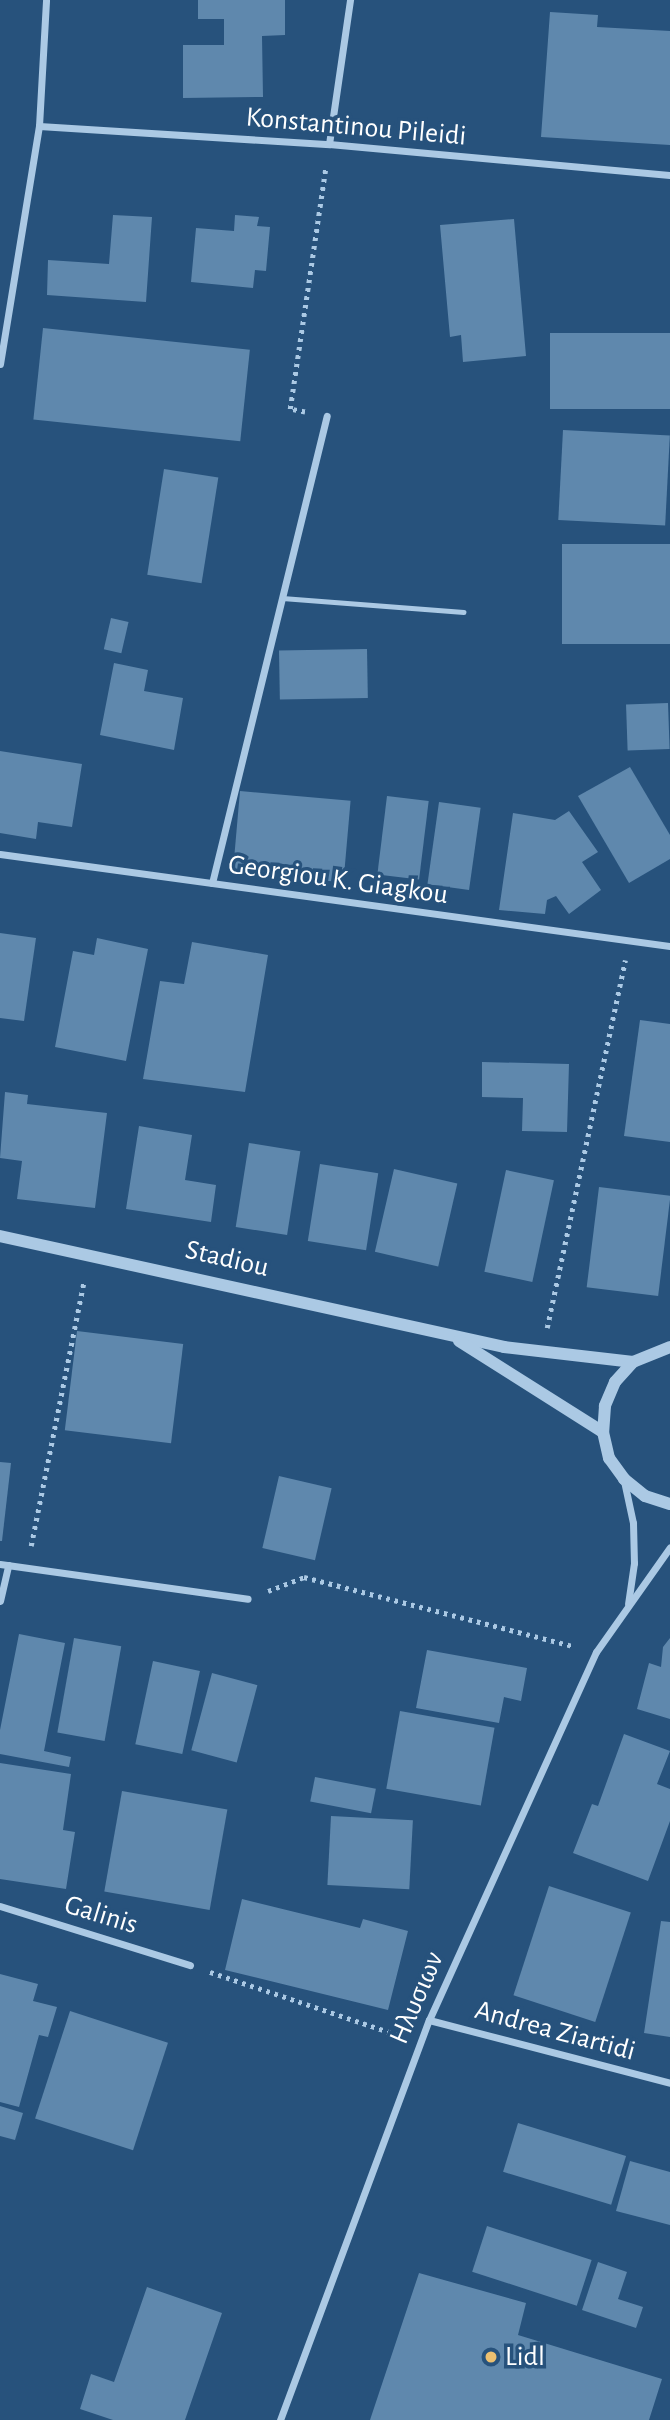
<!DOCTYPE html>
<html>
<head>
<meta charset="utf-8">
<style>
	body { margin:0 }
	#map { position:relative; width:670px; height:2420px; overflow:hidden; background:#27527c; font-family:"Alegreya Sans",sans-serif }
	div>[style] { position:absolute }
	.building>* { inset:0; background:#5f88ad; transform-origin:0 0 }
	.path>* { height:4.5px; margin-top:-2.25px; transform-origin:0; background:repeating-linear-gradient(90deg,#abc9e4 0 3.5px,transparent 0 8.5px) }
	.service>* { height:5px; margin:-2.5px; padding:0 2.5px; transform-origin:2.5px; border-radius:2.5px; background:#abc9e4 }
	.minor>* { height:7px; margin:-3.5px; padding:0 3.5px; transform-origin:3.5px; border-radius:3.5px; background:#abc9e4 }
	.tertiary>* { height:12px; margin:-6px; padding:0 6px; transform-origin:6px; border-radius:6px; background:#abc9e4 }
	.dots>* { width:19px; height:19px; translate:-50% -50%; box-sizing:border-box; border:4px solid #27527c; border-radius:50% }
	span { translate:-50% -50%; white-space:nowrap; text-align:center; line-height:1.15; -webkit-text-stroke:7px #27527c; paint-order:stroke }
	.street-label { font-size:28px; color:#fff }
	.poi-label { font-size:28px; color:#fff }
	.left { translate:0 -50%; text-align:left }
</style>
</head>
<body>
<div id="map">
	<div class="building">
		<div style="clip-path:polygon(198px 0,285px 0,285px 35px,262px 36px,263px 97px,183px 98px,183px 45px,224px 45px,224px 19px,198px 19px)"></div>
		<div style="clip-path:polygon(550px 12px,598px 15px,597px 27px,670px 31px,670px 145px,541px 137px)"></div>
		<div style="clip-path:polygon(113px 215px,152px 217px,146px 302px,47px 295px,48px 260px,109px 264px)"></div>
		<div style="clip-path:polygon(235px 215px,259px 217px,257px 226px,270px 227px,266px 271px,255px 270px,253px 288px,191px 282px,196px 228px,234px 231px)"></div>
		<div style="clip-path:polygon(514px 219px,526px 356px,463px 362px,461px 335px,450px 337px,440px 225px)"></div>
		<div style="left:43px;top:328px;width:208px;height:92px;rotate:6deg"></div>
		<div style="left:550px;top:333px;width:120px;height:76px"></div>
		<div style="left:563px;top:430px;width:107px;height:90px;rotate:3deg"></div>
		<div style="left:164px;top:469px;width:55px;height:107px;rotate:9deg"></div>
		<div style="left:670px;top:544px;width:100px;height:108px;rotate:90deg"></div>
		<div style="left:111px;top:618px;width:18px;height:32px;rotate:13deg"></div>
		<div style="left:367px;top:649px;width:49px;height:88px;rotate:89deg"></div>
		<div style="clip-path:polygon(114px 663px,148px 670px,144px 691px,183px 698px,174px 750px,100px 735px)"></div>
		<div style="left:668px;top:703px;width:46px;height:42px;rotate:88deg"></div>
		<div style="clip-path:polygon(0 751px,82px 764px,72px 827px,38px 822px,36px 839px,0 833px)"></div>
		<div style="clip-path:polygon(630px 767px,670px 835px,670px 859px,629px 883px,578px 796px)"></div>
		<div style="left:240px;top:791px;width:111px;height:82px;rotate:5deg"></div>
		<div style="left:387px;top:796px;width:42px;height:79px;rotate:7deg"></div>
		<div style="left:439px;top:802px;width:42px;height:83px;rotate:8deg"></div>
		<div style="clip-path:polygon(569px 811px,598px 852px,582px 862px,601px 890px,569px 914px,556px 896px,547px 900px,545px 914px,499px 910px,513px 813px,555px 820px)"></div>
		<div style="clip-path:polygon(0 933px,36px 938px,24px 1021px,0 1018px)"></div>
		<div style="clip-path:polygon(97px 938px,148px 949px,126px 1061px,55px 1047px,73px 951px,94px 955px)"></div>
		<div style="clip-path:polygon(192px 942px,268px 955px,245px 1092px,143px 1079px,160px 981px,184px 984px)"></div>
		<div style="clip-path:polygon(640px 1020px,670px 1024px,670px 1142px,624px 1136px)"></div>
		<div style="clip-path:polygon(482px 1062px,569px 1064px,567px 1132px,522px 1131px,523px 1098px,482px 1097px)"></div>
		<div style="clip-path:polygon(5px 1092px,28px 1095px,27px 1104px,107px 1113px,95px 1208px,17px 1199px,22px 1161px,0 1158px)"></div>
		<div style="clip-path:polygon(139px 1126px,192px 1135px,185px 1180px,216px 1185px,211px 1222px,126px 1209px)"></div>
		<div style="left:249px;top:1143px;width:52px;height:85px;rotate:9deg"></div>
		<div style="left:320px;top:1164px;width:59px;height:78px;rotate:9deg"></div>
		<div style="left:394px;top:1169px;width:65px;height:85px;rotate:13deg"></div>
		<div style="left:506px;top:1170px;width:49px;height:104px;rotate:12deg"></div>
		<div style="left:599px;top:1187px;width:72px;height:101px;rotate:7deg"></div>
		<div style="left:77px;top:1331px;width:107px;height:100px;rotate:7deg"></div>
		<div style="clip-path:polygon(0 1462px,11px 1463px,2px 1541px,0 1541px)"></div>
		<div style="left:279px;top:1476px;width:54px;height:74px;rotate:13deg"></div>
		<div style="clip-path:polygon(19px 1634px,65px 1643px,44px 1751px,71px 1757px,69px 1767px,0 1754px,0 1730px)"></div>
		<div style="left:74px;top:1638px;width:48px;height:96px;rotate:10deg"></div>
		<div style="clip-path:polygon(670px 1638px,670px 1719px,637px 1709px,649px 1663px,661px 1667px,663px 1647px)"></div>
		<div style="clip-path:polygon(427px 1650px,527px 1668px,521px 1701px,504px 1697px,499px 1723px,416px 1708px)"></div>
		<div style="left:153px;top:1661px;width:48px;height:85px;rotate:12deg"></div>
		<div style="left:212px;top:1673px;width:47px;height:80px;rotate:15deg"></div>
		<div style="left:400px;top:1711px;width:96px;height:79px;rotate:10deg"></div>
		<div style="clip-path:polygon(624px 1734px,670px 1751px,657px 1784px,670px 1789px,670px 1821px,648px 1881px,573px 1853px,592px 1804px,598px 1806px)"></div>
		<div style="clip-path:polygon(0 1763px,71px 1774px,63px 1830px,75px 1832px,66px 1889px,0 1879px)"></div>
		<div style="left:315px;top:1777px;width:62px;height:25px;rotate:11deg"></div>
		<div style="left:122px;top:1791px;width:107px;height:102px;rotate:10deg"></div>
		<div style="left:331px;top:1816px;width:82px;height:69px;rotate:3deg"></div>
		<div style="left:549px;top:1886px;width:86px;height:115px;rotate:18deg"></div>
		<div style="clip-path:polygon(242px 1899px,360px 1928px,363px 1919px,408px 1931px,388px 2010px,225px 1970px)"></div>
		<div style="clip-path:polygon(661px 1921px,670px 1922px,670px 2037px,644px 2033px)"></div>
		<div style="clip-path:polygon(0 1974px,38px 1984px,33px 2001px,57px 2007px,48px 2037px,39px 2035px,19px 2107px,0 2102px)"></div>
		<div style="left:70px;top:2011px;width:103px;height:113px;rotate:18deg"></div>
		<div style="clip-path:polygon(0 2106px,23px 2113px,15px 2140px,0 2136px)"></div>
		<div style="left:518px;top:2123px;width:113px;height:51px;rotate:17deg"></div>
		<div style="clip-path:polygon(630px 2161px,670px 2172px,670px 2225px,616px 2211px)"></div>
		<div style="left:487px;top:2226px;width:110px;height:48px;rotate:18deg"></div>
		<div style="clip-path:polygon(598px 2262px,627px 2272px,618px 2299px,643px 2307px,636px 2328px,582px 2310px)"></div>
		<div style="clip-path:polygon(419px 2273px,526px 2303px,518px 2335px,662px 2379px,649px 2420px,370px 2420px)"></div>
		<div style="clip-path:polygon(147px 2287px,222px 2313px,185px 2420px,113px 2420px,80px 2409px,91px 2374px,114px 2382px)"></div>
	</div>
	<div class="path">
		<div style="left:305px;top:412px;width:15px;rotate:-169deg"></div>
		<div style="left:290px;top:409px;width:246px;rotate:-81.6deg"></div>
		<div style="left:547px;top:1328px;width:376px;rotate:-78deg"></div>
		<div style="left:31px;top:1546px;width:271px;rotate:-78.7deg"></div>
		<div style="left:268px;top:1591px;width:39px;rotate:-21deg"></div>
		<div style="left:304px;top:1577px;width:278px;rotate:14.4deg"></div>
		<div style="left:210px;top:1972px;width:201px;rotate:18.5deg"></div>
	</div>
	<div class="service">
		<div style="left:282px;top:598px;width:182px;rotate:4.4deg"></div>
	</div>
	<div class="minor">
		<div style="left:39px;top:126px;width:291px;rotate:3.6deg"></div>
		<div style="left:329px;top:144px;width:342px;rotate:5.2deg"></div>
		<div style="left:329px;top:144px;width:146px;rotate:-81.7deg"></div>
		<div style="left:0;top:364px;width:241px;rotate:-80.7deg"></div>
		<div style="left:39px;top:126px;width:126px;rotate:-86.8deg"></div>
		<div style="left:0;top:854px;width:676px;rotate:7.82deg"></div>
		<div style="left:212px;top:883px;width:481px;rotate:-76.2deg"></div>
		<div style="left:624px;top:1481px;width:43px;rotate:77.9deg"></div>
		<div style="left:633px;top:1523px;width:40px;rotate:88.6deg"></div>
		<div style="left:634px;top:1563px;width:41px;rotate:98.3deg"></div>
		<div style="left:0;top:1564px;width:250px;rotate:8deg"></div>
		<div style="left:0;top:1601px;width:37px;rotate:-77deg"></div>
		<div style="left:0;top:1906px;width:199px;rotate:17.3deg"></div>
		<div style="left:429px;top:2020px;width:249px;rotate:14.6deg"></div>
		<div style="left:280px;top:2420px;width:427px;rotate:-69.6deg"></div>
		<div style="left:429px;top:2020px;width:404px;rotate:-65.6deg"></div>
		<div style="left:596px;top:1652px;width:128px;rotate:-54.8deg"></div>
	</div>
	<div class="tertiary">
		<div style="left:0;top:1236px;width:516px;rotate:12.42deg"></div>
		<div style="left:504px;top:1347px;width:130px;rotate:6.6deg"></div>
		<div style="left:459px;top:1341px;width:170px;rotate:32.3deg"></div>
		<div style="left:670px;top:1347px;width:40px;rotate:158deg"></div>
		<div style="left:633px;top:1362px;width:27px;rotate:132deg"></div>
		<div style="left:615px;top:1382px;width:26px;rotate:113deg"></div>
		<div style="left:605px;top:1406px;width:26px;rotate:94deg"></div>
		<div style="left:603px;top:1432px;width:27px;rotate:77deg"></div>
		<div style="left:609px;top:1458px;width:26px;rotate:54deg"></div>
		<div style="left:624px;top:1479px;width:27px;rotate:39deg"></div>
		<div style="left:645px;top:1496px;width:26px;rotate:18deg"></div>
	</div>
	<div class="dots">
		<div style="left:491px;top:2357px;background:#ecc071"></div>
	</div>
	<div class="street-label">
		<span style="left:356px;top:127px;rotate:5deg">Konstantinou Pileidi</span>
		<span style="left:338px;top:880px;rotate:8deg">Georgiou K. Giagkou</span>
		<span style="left:227px;top:1259px;rotate:13deg">Stadiou</span>
		<span style="left:101px;top:1915px;rotate:17deg">Galinis</span>
		<span style="left:417px;top:1998px;rotate:-67deg">Ηλυσιων</span>
		<span style="left:555px;top:2031px;rotate:15deg">Andrea Ziartidi</span>
	</div>
	<div class="poi-label">
		<span class="left" style="left:505px;top:2357px">Lidl</span>
	</div>
</div>
</body>
</html>
